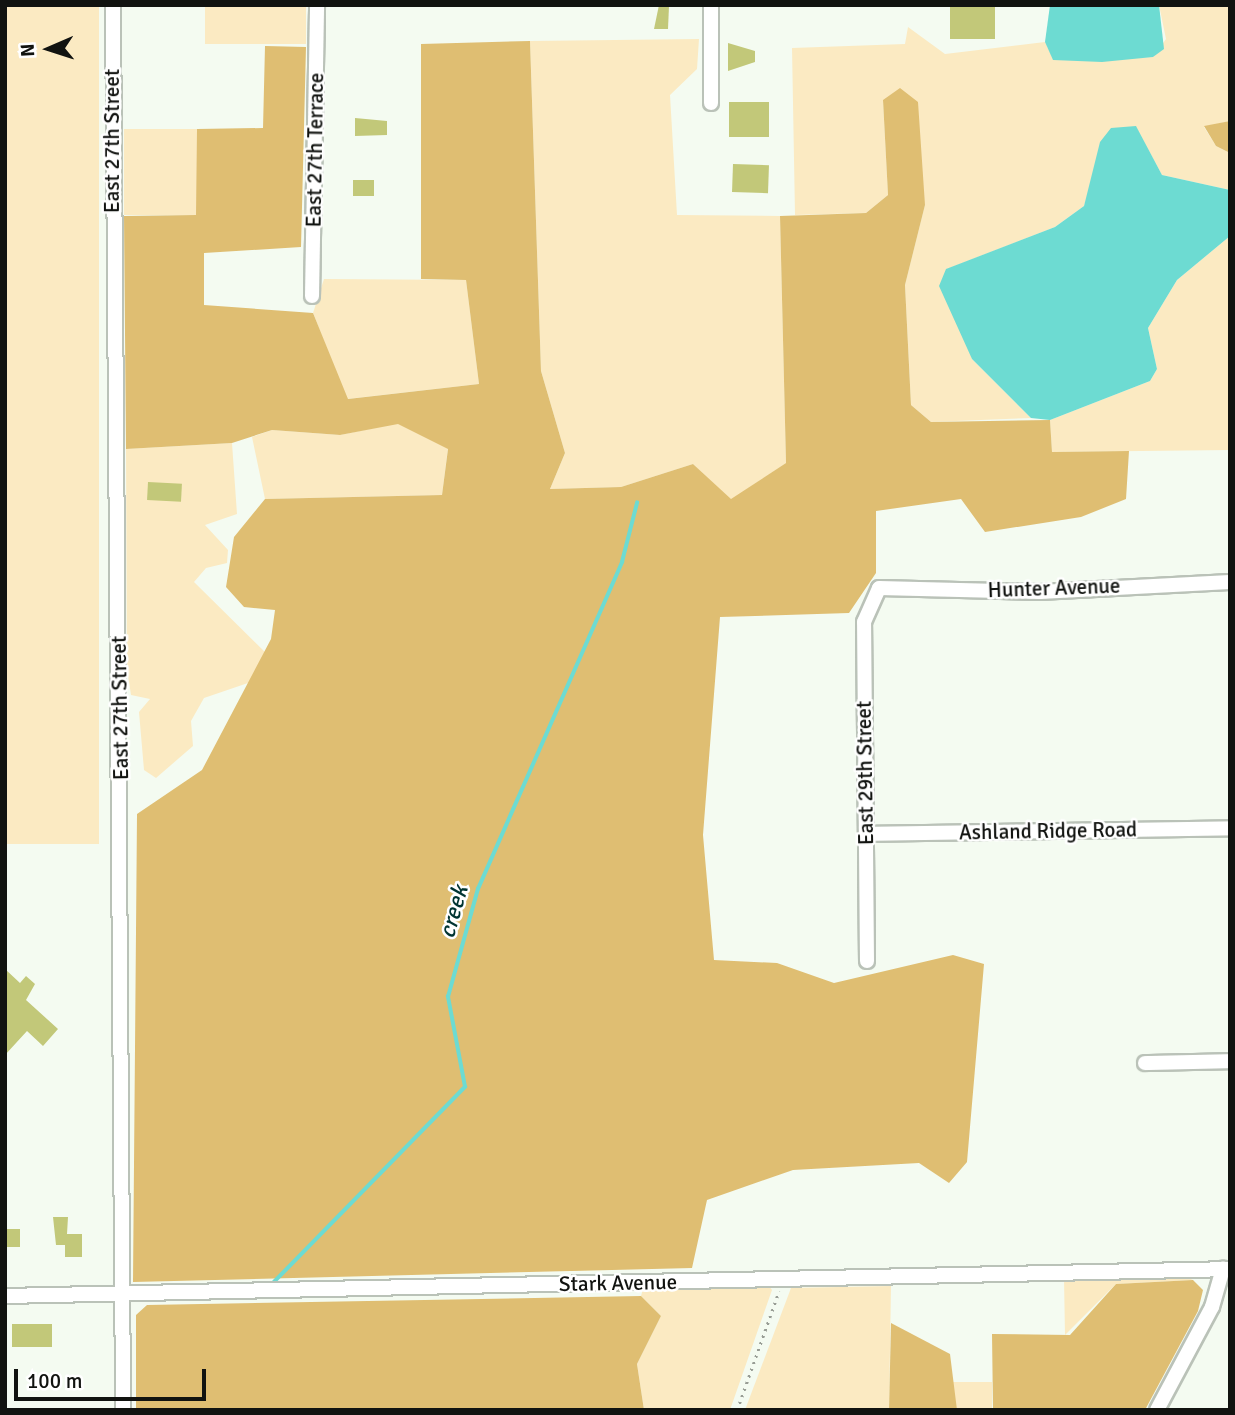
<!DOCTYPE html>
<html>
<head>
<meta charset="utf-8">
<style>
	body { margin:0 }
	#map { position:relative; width:1235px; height:1415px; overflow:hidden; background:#f4fbf1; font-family:Signika,sans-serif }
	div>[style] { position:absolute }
	.green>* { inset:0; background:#fbeac2; transform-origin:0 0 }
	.forest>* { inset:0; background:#dfbe72 }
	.water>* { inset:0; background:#6ddbd2 }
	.stream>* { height:3.5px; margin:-1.75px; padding:0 1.75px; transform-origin:1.75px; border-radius:1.75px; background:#6ddbd2 }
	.building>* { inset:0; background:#c2c879; transform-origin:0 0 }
	.path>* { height:2.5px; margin-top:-1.25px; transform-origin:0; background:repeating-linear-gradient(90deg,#989d95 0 2px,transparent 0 7px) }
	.roads { filter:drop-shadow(2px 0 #bac2b8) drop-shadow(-2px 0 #bac2b8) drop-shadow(0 2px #bac2b8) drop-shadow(0 -2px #bac2b8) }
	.minor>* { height:14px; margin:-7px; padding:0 7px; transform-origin:7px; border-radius:7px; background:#fff }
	span { translate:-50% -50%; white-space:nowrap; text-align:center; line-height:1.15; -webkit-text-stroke:5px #fff; paint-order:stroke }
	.street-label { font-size:21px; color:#111310 }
	.water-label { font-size:23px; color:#003431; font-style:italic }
	.frame { position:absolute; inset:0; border:7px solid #111310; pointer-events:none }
	.north { position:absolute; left:14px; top:14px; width:70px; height:70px; -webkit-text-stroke:5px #fff; paint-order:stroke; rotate:267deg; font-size:19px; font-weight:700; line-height:28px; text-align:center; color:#111310 }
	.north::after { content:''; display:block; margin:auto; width:24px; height:32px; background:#111310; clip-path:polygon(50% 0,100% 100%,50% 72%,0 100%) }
	.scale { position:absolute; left:14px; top:1369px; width:192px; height:32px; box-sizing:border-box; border:4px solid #111310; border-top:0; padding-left:9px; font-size:21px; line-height:24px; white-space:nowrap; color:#111310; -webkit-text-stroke:5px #fff; paint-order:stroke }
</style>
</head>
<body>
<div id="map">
	<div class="green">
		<div style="left:5px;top:5px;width:94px;height:839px"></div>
		<div style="left:205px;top:5px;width:101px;height:39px"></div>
		<div style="clip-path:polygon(1159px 5px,1230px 5px,1230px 121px,1204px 127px,1216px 146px,1230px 153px,1230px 190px,1162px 175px,1136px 127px,1093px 176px,1084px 206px,1055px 227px,947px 269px,972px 359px,1031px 418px,931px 422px,911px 405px,905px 285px,925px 205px,883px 100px,888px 195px,866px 213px,795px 215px,792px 48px,905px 44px,908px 27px,945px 54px,1045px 42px,1054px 60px,1153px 57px,1166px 39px)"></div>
		<div style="clip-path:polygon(699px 39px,697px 69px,670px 95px,677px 215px,780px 216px,786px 463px,731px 500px,693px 464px,621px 487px,550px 489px,565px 453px,541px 371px,530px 41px)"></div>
		<div style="left:197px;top:129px;width:86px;height:73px;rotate:90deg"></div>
		<div style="clip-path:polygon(1230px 236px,1230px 450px,1052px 452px,1050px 420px,1150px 381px,1157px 369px,1148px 328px,1177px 280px)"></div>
		<div style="clip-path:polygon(324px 279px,466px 280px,479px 384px,347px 399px,313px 313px)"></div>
		<div style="clip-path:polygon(398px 423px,448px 448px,442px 495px,265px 499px,252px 437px,272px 430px,340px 435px)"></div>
		<div style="clip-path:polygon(232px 443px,237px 514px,205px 525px,228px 550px,227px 563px,206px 568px,194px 582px,268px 655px,263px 678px,204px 698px,191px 721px,193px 746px,156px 778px,144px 770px,139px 712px,150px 699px,131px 695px,127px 669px,126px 449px)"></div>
		<div style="clip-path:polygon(1182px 1275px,1193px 1280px,1116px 1284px,1065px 1335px,1064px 1279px)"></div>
		<div style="clip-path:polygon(768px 1285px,772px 1290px,730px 1410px,644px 1410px,637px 1364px,661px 1316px,641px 1296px,643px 1289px)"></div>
		<div style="clip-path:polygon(891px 1286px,889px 1410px,745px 1410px,791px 1288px)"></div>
		<div style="left:953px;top:1382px;width:39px;height:28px"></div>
	</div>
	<div class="forest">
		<div style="clip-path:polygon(530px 41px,541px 371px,565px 453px,550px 489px,621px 487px,693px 464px,731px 499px,786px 463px,780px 216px,866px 213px,888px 195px,883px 100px,900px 88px,918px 102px,925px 205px,905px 285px,911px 405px,931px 422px,1050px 420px,1052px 452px,1129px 451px,1126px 499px,1081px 517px,985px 532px,961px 499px,876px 511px,876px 573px,849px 613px,720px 617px,703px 835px,714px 960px,777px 963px,834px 983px,953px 955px,984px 964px,967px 1162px,949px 1183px,919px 1163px,793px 1170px,707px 1200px,692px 1268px,133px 1282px,137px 814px,202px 770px,271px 639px,275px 610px,244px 607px,226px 587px,234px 537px,265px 499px,442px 495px,448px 449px,398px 424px,340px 435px,272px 430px,232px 443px,126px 449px,124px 216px,196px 215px,197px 129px,263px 128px,265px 46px,306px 47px,301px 247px,204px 253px,204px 305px,313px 313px,348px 399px,479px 384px,466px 280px,421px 279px,421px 44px)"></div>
		<div style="clip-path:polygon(1230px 121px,1230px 153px,1216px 146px,1204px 126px)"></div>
		<div style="clip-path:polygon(1193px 1280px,1203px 1290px,1198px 1311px,1145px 1410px,993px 1410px,992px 1334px,1070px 1335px,1116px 1284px)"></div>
		<div style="clip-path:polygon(641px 1296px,661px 1316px,637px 1364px,644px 1410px,136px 1410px,136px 1315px,147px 1305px)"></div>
		<div style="clip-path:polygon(891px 1323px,950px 1354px,957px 1410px,889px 1410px)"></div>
	</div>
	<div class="water">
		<div style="clip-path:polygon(1050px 5px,1159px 5px,1164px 49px,1153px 57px,1102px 62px,1053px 60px,1045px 42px)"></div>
		<div style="clip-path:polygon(1136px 126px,1162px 175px,1230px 190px,1230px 236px,1177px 280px,1148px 328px,1157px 369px,1150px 381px,1050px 420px,1031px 418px,972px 359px,939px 286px,946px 269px,1055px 227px,1084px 206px,1100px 142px,1111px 128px)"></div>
	</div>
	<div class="stream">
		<div style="left:274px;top:1282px;width:273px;rotate:-45.6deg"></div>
		<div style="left:465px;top:1087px;width:92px;rotate:-100.7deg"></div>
		<div style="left:448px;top:997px;width:112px;rotate:-74.5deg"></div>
		<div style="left:478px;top:889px;width:357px;rotate:-66.2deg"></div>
		<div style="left:622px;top:562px;width:61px;rotate:-75.7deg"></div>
	</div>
	<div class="building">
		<div style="clip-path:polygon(659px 5px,669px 6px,668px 29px,654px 29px)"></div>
		<div style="clip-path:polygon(959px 5px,995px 5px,995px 39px,950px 39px,950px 7px)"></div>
		<div style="clip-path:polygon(728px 43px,755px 51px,755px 62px,728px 71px)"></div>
		<div style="left:729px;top:102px;width:40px;height:35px"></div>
		<div style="clip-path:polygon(355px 118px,387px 121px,387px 135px,355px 136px)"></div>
		<div style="left:733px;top:164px;width:36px;height:28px;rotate:2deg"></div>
		<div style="left:353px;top:180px;width:21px;height:16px"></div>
		<div style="left:148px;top:482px;width:34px;height:18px;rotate:3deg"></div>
		<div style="clip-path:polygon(5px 969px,20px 983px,26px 976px,35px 984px,26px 1000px,58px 1029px,43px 1046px,27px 1031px,5px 1055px)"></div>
		<div style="clip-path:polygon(53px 1217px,68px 1217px,67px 1234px,82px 1234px,82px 1257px,65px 1257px,65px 1245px,56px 1245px)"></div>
		<div style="left:5px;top:1229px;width:15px;height:18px"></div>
		<div style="left:12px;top:1324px;width:40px;height:23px"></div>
	</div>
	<div class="path">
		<div style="left:737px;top:1410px;width:126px;rotate:-70.6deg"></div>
	</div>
	<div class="roads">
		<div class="minor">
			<div style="left:113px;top:5px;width:1405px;rotate:89.59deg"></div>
			<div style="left:711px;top:103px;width:98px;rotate:-90deg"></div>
			<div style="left:312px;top:296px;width:291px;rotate:-89deg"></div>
			<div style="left:866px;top:834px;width:364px;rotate:-0.9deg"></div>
			<div style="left:867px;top:961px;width:339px;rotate:-90.5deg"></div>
			<div style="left:864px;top:622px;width:37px;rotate:-66deg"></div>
			<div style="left:879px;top:588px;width:161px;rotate:1.4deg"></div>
			<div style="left:1040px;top:592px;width:190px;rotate:-3deg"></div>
			<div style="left:1145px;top:1063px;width:85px;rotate:-1.3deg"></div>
			<div style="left:5px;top:1296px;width:1225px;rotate:-1.26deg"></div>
			<div style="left:1157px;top:1410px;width:117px;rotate:-61.9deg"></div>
			<div style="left:1212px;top:1307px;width:40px;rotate:-74deg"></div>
		</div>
	</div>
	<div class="street-label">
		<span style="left:112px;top:141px;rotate:-90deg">East 27th Street</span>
		<span style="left:315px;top:150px;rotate:-89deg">East 27th Terrace</span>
		<span style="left:1054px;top:588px;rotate:-2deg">Hunter Avenue</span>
		<span style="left:120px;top:708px;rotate:-91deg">East 27th Street</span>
		<span style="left:865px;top:773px;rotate:-91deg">East 29th Street</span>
		<span style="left:1048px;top:831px;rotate:-1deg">Ashland Ridge Road</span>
		<span style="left:618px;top:1283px;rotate:-1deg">Stark Avenue</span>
	</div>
	<div class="water-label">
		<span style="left:454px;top:912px;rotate:-74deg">creek</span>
	</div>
	<div class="frame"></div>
	<div class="north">N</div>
	<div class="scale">100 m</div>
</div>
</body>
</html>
